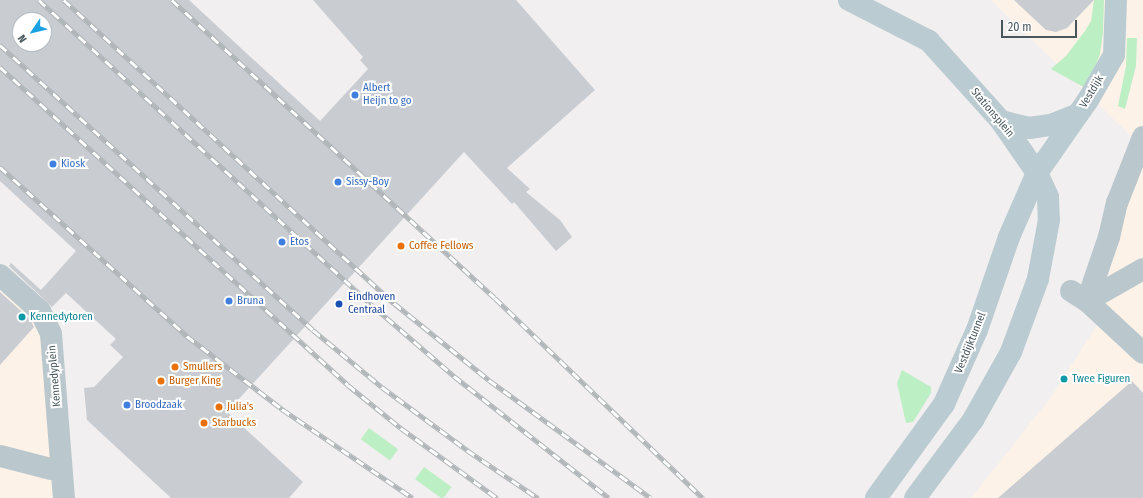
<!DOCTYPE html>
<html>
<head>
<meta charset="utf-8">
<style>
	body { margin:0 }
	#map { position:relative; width:1143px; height:498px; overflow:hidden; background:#f1efef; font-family:"Fira Sans Condensed",sans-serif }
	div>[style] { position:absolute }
	.commercial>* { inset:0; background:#fcf2e8 }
	.green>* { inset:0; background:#bdefc4; transform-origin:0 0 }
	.building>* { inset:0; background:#c9cdd2 }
	.street>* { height:22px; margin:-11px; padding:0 11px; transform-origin:11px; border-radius:11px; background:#bac7cc }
	.secondary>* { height:22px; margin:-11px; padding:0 11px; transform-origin:11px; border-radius:11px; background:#bacbd1 }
	.rail>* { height:4.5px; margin-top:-2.25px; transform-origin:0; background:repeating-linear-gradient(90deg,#fff 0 9px,#b1b6b9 0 18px); box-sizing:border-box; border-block:1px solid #b1b6b9 }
	.dots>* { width:11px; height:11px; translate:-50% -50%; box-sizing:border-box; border:2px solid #fff; border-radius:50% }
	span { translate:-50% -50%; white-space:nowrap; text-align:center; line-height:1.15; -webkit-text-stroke:4px #fff; paint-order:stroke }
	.shop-label { font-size:11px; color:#366cbe }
	.left { translate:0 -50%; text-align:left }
	.street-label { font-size:11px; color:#47575c }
	.food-label { font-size:11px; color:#c56008 }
	.transit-label { font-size:11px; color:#164399 }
	.culture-label { font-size:11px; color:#0d838f }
	.north { position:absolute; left:12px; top:12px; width:40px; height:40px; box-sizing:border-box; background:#fff; border:1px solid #b5bcbe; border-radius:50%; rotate:235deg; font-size:11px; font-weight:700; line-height:16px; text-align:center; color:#47575c }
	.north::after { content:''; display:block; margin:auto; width:14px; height:18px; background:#19a1e2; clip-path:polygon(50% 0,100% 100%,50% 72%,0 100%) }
	.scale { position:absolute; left:1001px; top:20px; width:76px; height:18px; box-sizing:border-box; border:2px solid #47575c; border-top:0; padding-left:5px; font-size:12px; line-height:14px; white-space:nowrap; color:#47575c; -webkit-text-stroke:3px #fff; paint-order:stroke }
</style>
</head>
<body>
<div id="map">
	<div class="commercial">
		<div style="clip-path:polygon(991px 0,1143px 0,1143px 498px,971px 498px,1051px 397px,1099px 322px,1137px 142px)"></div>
		<div style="clip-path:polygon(0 281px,49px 326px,61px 498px,0 498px)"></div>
	</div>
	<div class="green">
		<div style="clip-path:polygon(1094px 0,1104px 0,1103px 33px,1100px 54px,1087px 89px,1051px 69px,1066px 56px,1085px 31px,1091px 21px)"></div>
		<div style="clip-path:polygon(1127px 38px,1137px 38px,1136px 66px,1125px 109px,1118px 106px,1126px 66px)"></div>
		<div style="clip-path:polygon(902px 370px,931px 387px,931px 393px,913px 422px,906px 423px,897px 383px)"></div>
		<div style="left:369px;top:428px;width:36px;height:14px;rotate:36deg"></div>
		<div style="left:424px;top:467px;width:34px;height:15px;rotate:36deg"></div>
	</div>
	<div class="building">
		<div style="clip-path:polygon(evenodd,0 0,189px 0,320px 121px,368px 69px,360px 60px,363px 57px,313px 0,516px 0,595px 90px,507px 168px,530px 189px,526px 192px,560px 220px,572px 237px,556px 251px,514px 202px,512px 204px,464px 152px,227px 412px,303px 482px,289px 498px,171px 498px,87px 420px,84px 388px,94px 387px,123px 357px,110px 345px,116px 339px,66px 293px,52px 307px,9px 266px,11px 263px,41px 290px,76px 251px,0 181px,0 0,20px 20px,44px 20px,44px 44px,20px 44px,20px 20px)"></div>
		<div style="clip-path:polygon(1014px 0,1094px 0,1067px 28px,1056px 32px,1046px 30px)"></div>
		<div style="clip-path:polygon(0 292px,30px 319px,34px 327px,0 365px)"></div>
		<div style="clip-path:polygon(1132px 381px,1143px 393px,1143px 498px,998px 498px)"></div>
	</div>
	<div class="street">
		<div style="left:0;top:275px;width:54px;rotate:42deg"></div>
		<div style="left:40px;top:311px;width:25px;rotate:64deg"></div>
		<div style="left:51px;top:334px;width:165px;rotate:85.5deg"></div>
		<div style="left:1071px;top:291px;width:19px;rotate:32deg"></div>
		<div style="left:1087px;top:301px;width:76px;rotate:42.9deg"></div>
		<div style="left:1087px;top:301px;width:68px;rotate:-71deg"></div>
		<div style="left:1109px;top:237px;width:35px;rotate:-77deg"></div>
		<div style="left:1117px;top:203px;width:71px;rotate:-68.5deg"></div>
		<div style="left:1087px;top:301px;width:64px;rotate:-29.7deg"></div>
		<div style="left:0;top:456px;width:53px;rotate:14.3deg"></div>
	</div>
	<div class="secondary">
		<div style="left:849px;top:0;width:90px;rotate:27.1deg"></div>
		<div style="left:929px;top:41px;width:108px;rotate:48deg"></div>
		<div style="left:1001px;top:121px;width:63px;rotate:55.3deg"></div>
		<div style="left:1037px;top:173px;width:26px;rotate:65deg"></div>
		<div style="left:1048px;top:197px;width:23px;rotate:88deg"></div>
		<div style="left:1049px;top:220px;width:60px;rotate:100.6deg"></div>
		<div style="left:1038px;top:279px;width:78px;rotate:110.3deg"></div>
		<div style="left:1011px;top:352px;width:78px;rotate:119.2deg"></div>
		<div style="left:973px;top:420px;width:97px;rotate:126.6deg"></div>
		<div style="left:1001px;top:121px;width:29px;rotate:14deg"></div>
		<div style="left:1029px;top:128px;width:22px;rotate:-8deg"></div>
		<div style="left:1051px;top:125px;width:29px;rotate:-22deg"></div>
		<div style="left:876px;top:498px;width:116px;rotate:-54.1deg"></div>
		<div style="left:944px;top:404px;width:81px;rotate:-66deg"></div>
		<div style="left:977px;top:330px;width:98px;rotate:-71deg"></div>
		<div style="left:1009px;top:237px;width:70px;rotate:-66.4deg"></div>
		<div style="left:1037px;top:173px;width:89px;rotate:-55.1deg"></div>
		<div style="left:1088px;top:100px;width:52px;rotate:-60deg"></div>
		<div style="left:1114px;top:55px;width:55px;rotate:-87.9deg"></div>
	</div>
	<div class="rail">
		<div style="left:39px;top:0;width:453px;rotate:42.5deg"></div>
		<div style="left:373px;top:306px;width:107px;rotate:40.8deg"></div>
		<div style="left:454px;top:376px;width:197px;rotate:38.2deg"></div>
		<div style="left:64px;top:0;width:448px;rotate:42.6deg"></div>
		<div style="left:394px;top:303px;width:122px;rotate:39deg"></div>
		<div style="left:489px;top:380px;width:200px;rotate:36.1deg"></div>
		<div style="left:172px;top:0;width:439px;rotate:42.7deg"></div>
		<div style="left:495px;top:298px;width:289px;rotate:43.9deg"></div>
		<div style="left:0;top:45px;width:423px;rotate:42.3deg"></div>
		<div style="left:313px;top:330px;width:89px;rotate:39.6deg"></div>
		<div style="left:382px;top:387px;width:106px;rotate:36.5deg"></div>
		<div style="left:467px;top:450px;width:86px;rotate:34.1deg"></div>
		<div style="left:0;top:67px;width:471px;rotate:42.4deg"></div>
		<div style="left:348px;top:385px;width:68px;rotate:39.1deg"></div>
		<div style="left:401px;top:428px;width:119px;rotate:36.1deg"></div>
		<div style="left:0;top:167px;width:252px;rotate:42.1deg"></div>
		<div style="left:187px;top:336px;width:120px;rotate:37.5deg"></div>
		<div style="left:282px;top:409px;width:158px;rotate:34.2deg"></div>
	</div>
	<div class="dots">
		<div style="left:355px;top:95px;background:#3f7fe0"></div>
		<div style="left:53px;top:164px;background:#3f7fe0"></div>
		<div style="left:338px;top:182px;background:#3f7fe0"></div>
		<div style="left:282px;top:242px;background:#3f7fe0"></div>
		<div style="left:401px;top:246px;background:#e8710a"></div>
		<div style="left:229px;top:301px;background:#3f7fe0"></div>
		<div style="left:339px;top:304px;background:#1a4fb4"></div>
		<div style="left:22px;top:317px;background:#0f9aa8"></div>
		<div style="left:175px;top:367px;background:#e8710a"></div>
		<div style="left:1064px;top:379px;background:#0f9aa8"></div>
		<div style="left:161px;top:381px;background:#e8710a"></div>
		<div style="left:127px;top:405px;background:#3f7fe0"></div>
		<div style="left:219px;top:407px;background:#e8710a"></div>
		<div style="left:204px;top:423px;background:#e8710a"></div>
	</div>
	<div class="shop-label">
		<span class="left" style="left:363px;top:95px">Albert<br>Heijn to go</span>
		<span class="left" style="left:61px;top:164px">Kiosk</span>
		<span class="left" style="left:346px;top:182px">Sissy-Boy</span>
		<span class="left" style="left:290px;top:242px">Etos</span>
		<span class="left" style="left:237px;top:301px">Bruna</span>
		<span class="left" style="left:135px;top:405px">Broodzaak</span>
	</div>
	<div class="street-label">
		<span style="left:1092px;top:92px;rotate:-59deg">Vestdijk</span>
		<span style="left:992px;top:113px;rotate:50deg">Stationsplein</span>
		<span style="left:971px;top:343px;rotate:-68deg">Vestdijktunnel</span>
		<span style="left:55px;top:376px;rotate:-95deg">Kennedyplein</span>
	</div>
	<div class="food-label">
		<span class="left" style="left:409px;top:246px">Coffee Fellows</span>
		<span class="left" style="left:183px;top:367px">Smullers</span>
		<span class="left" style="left:169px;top:381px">Burger King</span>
		<span class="left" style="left:227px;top:407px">Julia's</span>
		<span class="left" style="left:212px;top:423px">Starbucks</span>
	</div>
	<div class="transit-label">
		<span class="left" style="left:348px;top:304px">Eindhoven<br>Centraal</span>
	</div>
	<div class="culture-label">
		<span class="left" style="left:30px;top:317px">Kennedytoren</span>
		<span class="left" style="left:1072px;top:379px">Twee Figuren</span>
	</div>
	<div class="north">N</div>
	<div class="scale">20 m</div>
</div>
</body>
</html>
